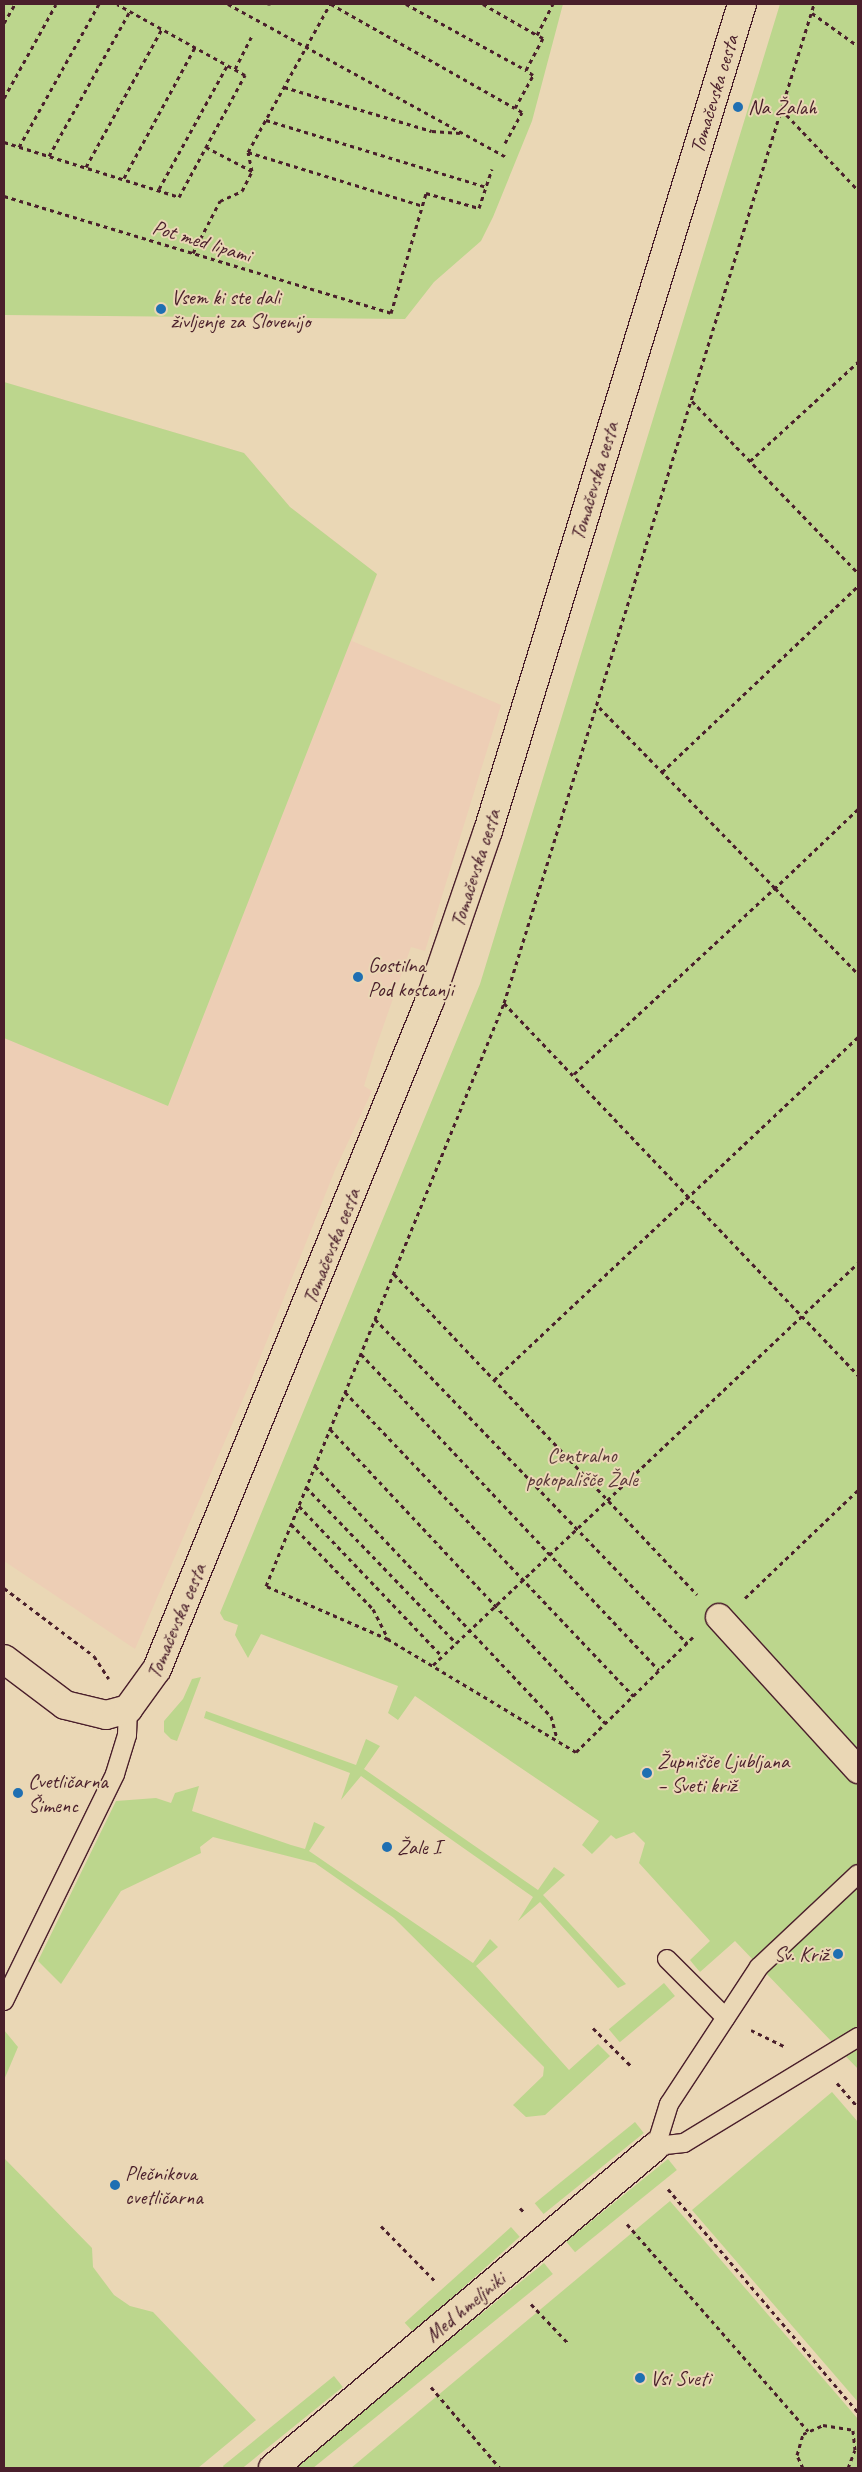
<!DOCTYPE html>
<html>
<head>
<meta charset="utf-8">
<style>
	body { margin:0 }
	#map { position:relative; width:862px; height:2472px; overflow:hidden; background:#ead7b5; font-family:Caveat,sans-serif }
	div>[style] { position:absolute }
	.built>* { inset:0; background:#edceb5 }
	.green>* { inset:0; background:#bcd68d; transform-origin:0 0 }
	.path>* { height:3px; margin-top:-1.5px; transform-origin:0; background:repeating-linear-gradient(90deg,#4a1f2b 0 4px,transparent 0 8px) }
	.roads { filter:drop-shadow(1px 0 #4a1f2b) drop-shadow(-1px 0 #4a1f2b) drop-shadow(0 1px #4a1f2b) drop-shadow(0 -1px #4a1f2b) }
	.service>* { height:18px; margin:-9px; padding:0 9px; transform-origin:9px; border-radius:9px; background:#ead7b5 }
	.pedestrian>* { height:26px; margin:-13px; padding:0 13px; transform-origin:13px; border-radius:13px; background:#ead7b5 }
	.minor>* { height:28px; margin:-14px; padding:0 14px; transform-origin:14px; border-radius:14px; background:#ead7b5 }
	.tertiary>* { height:28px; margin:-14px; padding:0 14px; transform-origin:14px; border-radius:14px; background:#ead7b5 }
	.dots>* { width:14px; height:14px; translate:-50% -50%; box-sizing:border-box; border:2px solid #ead7b5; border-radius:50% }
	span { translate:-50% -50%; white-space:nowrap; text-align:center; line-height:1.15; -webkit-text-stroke:4px #ead7b5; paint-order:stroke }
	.street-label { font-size:21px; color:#4a1f2b }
	.poi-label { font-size:21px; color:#4a1f2b }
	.left { translate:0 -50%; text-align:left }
	.right { translate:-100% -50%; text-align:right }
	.park-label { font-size:21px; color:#5b3a3a }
	.frame { position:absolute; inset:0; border:5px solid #4a1f2b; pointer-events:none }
</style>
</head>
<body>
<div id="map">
	<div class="built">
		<div style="clip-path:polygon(4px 382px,244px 453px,290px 507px,377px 574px,352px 641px,501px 705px,425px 951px,411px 947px,375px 1050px,364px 1086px,372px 1091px,335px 1170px,250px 1383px,135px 1649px,4px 1561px)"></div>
	</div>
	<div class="green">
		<div style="clip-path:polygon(4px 4px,563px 4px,532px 121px,493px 217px,481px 241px,434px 282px,405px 319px,4px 315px)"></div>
		<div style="clip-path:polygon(780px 4px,858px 4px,858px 2069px,735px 1941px,700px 1972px,694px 1965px,690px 1960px,710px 1941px,639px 1863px,645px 1843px,634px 1832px,616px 1839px,611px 1835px,592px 1854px,582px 1845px,599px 1821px,415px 1696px,398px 1720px,388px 1713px,398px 1686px,261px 1634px,248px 1658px,235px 1635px,238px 1625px,224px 1620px,220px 1613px,480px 984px)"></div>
		<div style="clip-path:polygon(4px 382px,244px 453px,290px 507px,377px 574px,168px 1106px,4px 1038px)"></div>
		<div style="clip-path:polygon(201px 1677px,177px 1741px,171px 1739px,164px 1732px,164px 1721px,183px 1699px,192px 1679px)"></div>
		<div style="clip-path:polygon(206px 1711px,356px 1765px,366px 1739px,380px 1746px,364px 1769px,538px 1890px,554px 1867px,565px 1875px,543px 1895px,626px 1984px,618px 1988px,540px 1902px,518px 1921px,533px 1897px,361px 1776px,341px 1800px,350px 1773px,204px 1718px)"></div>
		<div style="clip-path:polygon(199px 1786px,192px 1811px,291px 1845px,305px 1849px,314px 1822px,325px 1827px,309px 1851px,344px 1875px,473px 1963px,490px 1939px,498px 1947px,476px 1966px,569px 2070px,598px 2044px,610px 2056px,545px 2115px,526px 2117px,513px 2105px,543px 2076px,544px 2067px,394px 1918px,315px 1863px,213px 1837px,200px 1847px,201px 1853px,121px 1891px,61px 1984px,38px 1961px,116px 1801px,156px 1798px,171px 1803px,175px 1793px)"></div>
		<div style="left:664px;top:1983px;width:17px;height:72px;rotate:50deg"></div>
		<div style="clip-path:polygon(4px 2030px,18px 2047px,4px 2080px)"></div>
		<div style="clip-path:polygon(832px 2092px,858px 2122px,858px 2402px,692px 2210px)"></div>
		<div style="left:635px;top:2122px;width:14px;height:129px;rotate:51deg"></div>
		<div style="clip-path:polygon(4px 2158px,92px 2248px,93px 2267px,114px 2295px,130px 2306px,153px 2312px,256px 2420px,198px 2468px,4px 2468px)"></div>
		<div style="left:668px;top:2159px;width:14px;height:131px;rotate:51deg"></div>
		<div style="clip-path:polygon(670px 2201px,858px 2419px,858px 2468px,351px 2468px)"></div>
		<div style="left:511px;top:2227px;width:13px;height:143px;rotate:48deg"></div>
		<div style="left:544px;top:2263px;width:14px;height:319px;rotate:51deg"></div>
		<div style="left:334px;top:2376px;width:14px;height:143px;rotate:51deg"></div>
	</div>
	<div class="path">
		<div style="left:228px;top:4px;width:317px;rotate:28.8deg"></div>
		<div style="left:331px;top:4px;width:211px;rotate:29.5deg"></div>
		<div style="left:406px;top:4px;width:137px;rotate:28.8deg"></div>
		<div style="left:483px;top:4px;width:62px;rotate:29.9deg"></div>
		<div style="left:269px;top:5px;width:1px;rotate:-90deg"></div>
		<div style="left:812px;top:13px;width:57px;rotate:35.7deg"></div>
		<div style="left:4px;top:23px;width:22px;rotate:-60deg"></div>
		<div style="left:235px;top:69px;width:36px;rotate:-63deg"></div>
		<div style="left:284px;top:87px;width:154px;rotate:16.6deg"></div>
		<div style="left:432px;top:131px;width:28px;rotate:4deg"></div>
		<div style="left:4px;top:98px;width:107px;rotate:-61deg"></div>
		<div style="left:781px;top:109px;width:112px;rotate:46.5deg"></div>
		<div style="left:266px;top:120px;width:230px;rotate:16.9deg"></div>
		<div style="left:4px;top:142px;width:183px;rotate:17.4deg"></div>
		<div style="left:179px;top:197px;width:139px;rotate:-61.6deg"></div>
		<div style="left:245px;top:75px;width:146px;rotate:-151deg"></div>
		<div style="left:505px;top:143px;width:35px;rotate:-61deg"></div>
		<div style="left:522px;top:112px;width:8px;rotate:-150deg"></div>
		<div style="left:515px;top:108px;width:38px;rotate:-61deg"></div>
		<div style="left:533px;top:75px;width:9px;rotate:-144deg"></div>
		<div style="left:526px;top:70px;width:36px;rotate:-62deg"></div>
		<div style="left:543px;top:38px;width:7px;rotate:-153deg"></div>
		<div style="left:537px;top:35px;width:35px;rotate:-63deg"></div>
		<div style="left:19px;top:147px;width:164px;rotate:-60.8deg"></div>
		<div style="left:206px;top:147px;width:52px;rotate:27.6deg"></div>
		<div style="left:248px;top:152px;width:183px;rotate:17.1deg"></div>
		<div style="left:49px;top:156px;width:166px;rotate:-60.8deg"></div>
		<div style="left:86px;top:167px;width:158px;rotate:-61.2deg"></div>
		<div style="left:124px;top:178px;width:149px;rotate:-61.5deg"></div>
		<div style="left:159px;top:189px;width:143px;rotate:-61.1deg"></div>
		<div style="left:4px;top:196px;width:404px;rotate:16.8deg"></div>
		<div style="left:391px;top:313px;width:125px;rotate:-73.7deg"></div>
		<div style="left:426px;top:193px;width:55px;rotate:15.8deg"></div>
		<div style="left:479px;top:208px;width:41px;rotate:-71.6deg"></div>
		<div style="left:193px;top:253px;width:59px;rotate:-62.6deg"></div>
		<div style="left:220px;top:201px;width:24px;rotate:-24deg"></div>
		<div style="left:242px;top:191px;width:22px;rotate:-63deg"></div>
		<div style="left:252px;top:171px;width:19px;rotate:-102deg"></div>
		<div style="left:248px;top:152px;width:169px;rotate:-61deg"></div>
		<div style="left:692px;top:401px;width:239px;rotate:46deg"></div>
		<div style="left:750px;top:461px;width:147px;rotate:-42.5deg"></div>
		<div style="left:662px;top:772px;width:270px;rotate:-43.5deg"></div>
		<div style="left:858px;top:809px;width:115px;rotate:136.4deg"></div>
		<div style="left:775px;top:888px;width:120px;rotate:46deg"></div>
		<div style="left:504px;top:1003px;width:514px;rotate:46.42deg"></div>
		<div style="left:574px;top:1074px;width:274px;rotate:-42.8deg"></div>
		<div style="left:775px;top:888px;width:252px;rotate:-134.2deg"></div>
		<div style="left:394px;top:1274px;width:441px;rotate:46.6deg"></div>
		<div style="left:375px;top:1319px;width:450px;rotate:46.1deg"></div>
		<div style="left:361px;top:1354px;width:434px;rotate:46.7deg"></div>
		<div style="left:494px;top:1380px;width:500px;rotate:-43.3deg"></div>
		<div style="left:345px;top:1392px;width:419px;rotate:46.5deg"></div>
		<div style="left:330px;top:1429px;width:403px;rotate:46.9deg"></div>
		<div style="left:315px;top:1466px;width:344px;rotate:46.7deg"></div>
		<div style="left:551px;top:1716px;width:24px;rotate:75deg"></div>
		<div style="left:306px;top:1487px;width:216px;rotate:46.1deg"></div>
		<div style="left:299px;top:1506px;width:207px;rotate:46.4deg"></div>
		<div style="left:291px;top:1524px;width:118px;rotate:46deg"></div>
		<div style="left:373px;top:1609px;width:34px;rotate:63deg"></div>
		<div style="left:4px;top:1588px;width:113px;rotate:37.1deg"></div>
		<div style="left:94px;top:1656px;width:27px;rotate:57deg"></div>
		<div style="left:745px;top:1598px;width:156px;rotate:-43.7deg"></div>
		<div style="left:693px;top:1637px;width:164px;rotate:135.5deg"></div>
		<div style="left:576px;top:1752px;width:219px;rotate:-149deg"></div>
		<div style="left:388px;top:1639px;width:133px;rotate:-156.5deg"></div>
		<div style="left:266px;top:1586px;width:630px;rotate:-67.79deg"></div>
		<div style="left:504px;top:1003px;width:1046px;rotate:-72.76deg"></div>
		<div style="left:433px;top:1665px;width:585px;rotate:-43.41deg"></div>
		<div style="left:593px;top:2028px;width:54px;rotate:45deg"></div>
		<div style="left:751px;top:2030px;width:39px;rotate:26deg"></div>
		<div style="left:837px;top:2083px;width:32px;rotate:49deg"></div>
		<div style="left:668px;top:2189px;width:293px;rotate:49.6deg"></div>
		<div style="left:520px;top:2208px;width:7px;rotate:45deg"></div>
		<div style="left:627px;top:2224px;width:275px;rotate:48.8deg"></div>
		<div style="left:381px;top:2226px;width:76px;rotate:45.5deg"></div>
		<div style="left:531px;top:2304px;width:54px;rotate:46.5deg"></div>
		<div style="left:431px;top:2387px;width:106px;rotate:49.6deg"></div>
		<div style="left:803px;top:2468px;width:14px;rotate:-115deg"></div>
		<div style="left:797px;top:2455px;width:22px;rotate:-74deg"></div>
		<div style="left:803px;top:2434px;width:22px;rotate:-24deg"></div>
		<div style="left:823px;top:2425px;width:30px;rotate:9deg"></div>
		<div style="left:848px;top:2468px;width:19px;rotate:-69deg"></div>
		<div style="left:855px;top:2450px;width:20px;rotate:-96deg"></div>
	</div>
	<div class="roads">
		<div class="service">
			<div style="left:858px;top:1874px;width:136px;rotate:136.8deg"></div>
			<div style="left:759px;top:1967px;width:164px;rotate:123.3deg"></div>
			<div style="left:669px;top:2104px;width:44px;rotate:107.2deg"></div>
			<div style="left:656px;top:2146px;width:28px;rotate:-6deg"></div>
			<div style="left:684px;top:2143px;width:204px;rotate:-31.3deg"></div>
			<div style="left:667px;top:1959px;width:83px;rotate:45deg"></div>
			<div style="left:4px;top:2001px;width:253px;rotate:-63.9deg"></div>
			<div style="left:115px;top:1774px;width:41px;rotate:-72.9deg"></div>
			<div style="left:127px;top:1735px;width:26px;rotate:-88deg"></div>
		</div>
		<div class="pedestrian">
			<div style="left:719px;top:1617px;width:207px;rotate:47.7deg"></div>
		</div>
		<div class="minor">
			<div style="left:273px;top:2468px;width:500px;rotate:-40.05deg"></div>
		</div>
		<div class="tertiary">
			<div style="left:4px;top:1659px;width:76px;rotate:37deg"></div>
			<div style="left:65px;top:1705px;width:42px;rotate:13.7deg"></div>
			<div style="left:106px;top:1715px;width:23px;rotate:-15deg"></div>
			<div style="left:128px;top:1709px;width:49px;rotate:-54.1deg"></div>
			<div style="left:157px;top:1669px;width:723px;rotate:-67.8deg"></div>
			<div style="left:430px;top:1000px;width:179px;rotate:-71.1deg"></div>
			<div style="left:488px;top:831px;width:865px;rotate:-72.93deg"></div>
		</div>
	</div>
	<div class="dots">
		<div style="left:738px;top:107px;background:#1f6fb2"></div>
		<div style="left:161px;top:309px;background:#1f6fb2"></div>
		<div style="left:358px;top:977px;background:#1f6fb2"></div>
		<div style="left:647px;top:1773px;background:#1f6fb2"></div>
		<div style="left:18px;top:1793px;background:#1f6fb2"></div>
		<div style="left:387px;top:1847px;background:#1f6fb2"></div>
		<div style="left:838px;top:1954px;background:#1f6fb2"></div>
		<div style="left:115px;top:2185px;background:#1f6fb2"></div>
		<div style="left:640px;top:2378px;background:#1f6fb2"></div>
	</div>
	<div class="street-label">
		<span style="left:714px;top:94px;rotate:-73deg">Tomačevska cesta</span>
		<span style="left:202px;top:241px;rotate:17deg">Pot med lipami</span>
		<span style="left:594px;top:481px;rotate:-73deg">Tomačevska cesta</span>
		<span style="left:475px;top:868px;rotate:-72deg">Tomačevska cesta</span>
		<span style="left:331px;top:1246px;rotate:-68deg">Tomačevska cesta</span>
		<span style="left:176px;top:1621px;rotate:-67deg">Tomačevska cesta</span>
		<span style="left:465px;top:2307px;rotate:-40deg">Med hmeljniki</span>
	</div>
	<div class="poi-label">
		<span class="left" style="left:748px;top:107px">Na Žalah</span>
		<span class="left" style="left:171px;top:309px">Vsem ki ste dali<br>življenje za Slovenijo</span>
		<span class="left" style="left:368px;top:977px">Gostilna<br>Pod kostanji</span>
		<span class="left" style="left:657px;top:1773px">Župnišče Ljubljana<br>– Sveti križ</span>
		<span class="left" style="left:28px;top:1793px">Cvetličarna<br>Šimenc</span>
		<span class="left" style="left:397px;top:1847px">Žale I</span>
		<span class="right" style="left:828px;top:1954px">Sv. Križ</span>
		<span class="left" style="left:125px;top:2185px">Plečnikova<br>cvetličarna</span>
		<span class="left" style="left:650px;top:2378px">Vsi Sveti</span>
	</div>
	<div class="park-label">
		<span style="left:582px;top:1467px">Centralno<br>pokopališče Žale</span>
	</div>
	<div class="frame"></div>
</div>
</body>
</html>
